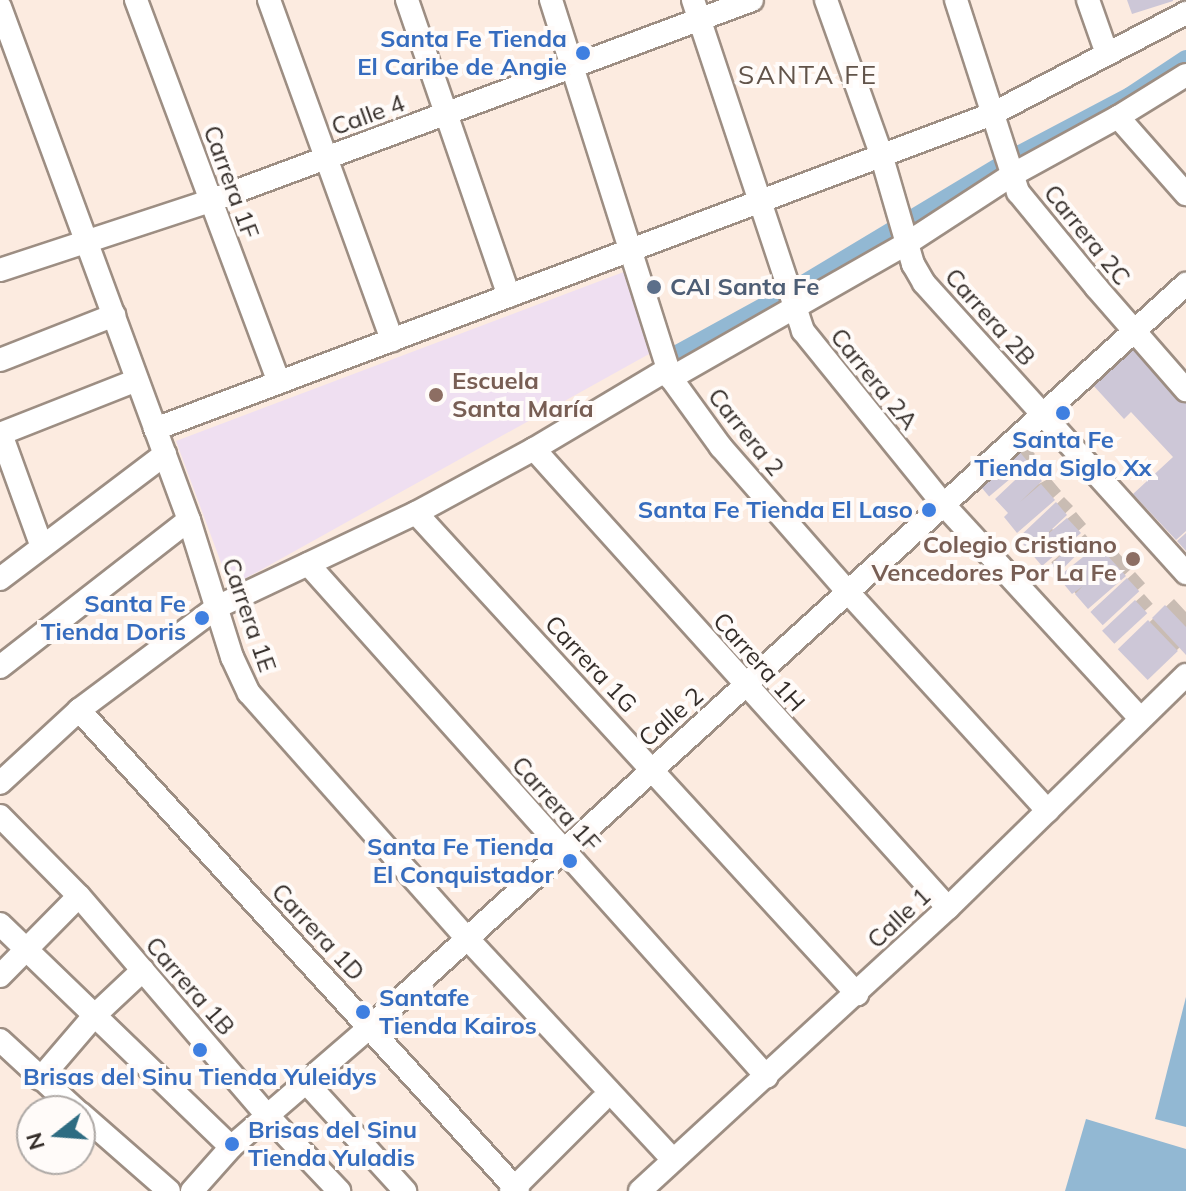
<!DOCTYPE html>
<html>
<head>
<meta charset="utf-8">
<style>
	body { margin:0 }
	#map { position:relative; width:1186px; height:1191px; overflow:hidden; background:#fcebe0; font-family:Mulish,sans-serif }
	div>[style] { position:absolute }
	.education>* { inset:0; background:#efdff1 }
	.water>* { inset:0; background:#92b8d3 }
	.shadow>* { inset:0; background:#0003; transform-origin:0 0 }
	.canal>* { height:18px; margin:-9px; padding:0 9px; transform-origin:9px; border-radius:9px; background:#92b8d3 }
	.building>* { inset:0; background:#cdc7d7; transform-origin:0 0 }
	.roads { filter:drop-shadow(2px 0 #9d8e83) drop-shadow(-2px 0 #9d8e83) drop-shadow(0 2px #9d8e83) drop-shadow(0 -2px #9d8e83) }
	.minor>* { height:22px; margin:-11px; padding:0 11px; transform-origin:11px; border-radius:11px; background:#fff }
	.dots>* { width:22px; height:22px; translate:-50% -50%; box-sizing:border-box; border:4px solid #fffbf9; border-radius:50% }
	span { translate:-50% -50%; white-space:nowrap; text-align:center; line-height:1.15; -webkit-text-stroke:8px #fffbf9; paint-order:stroke }
	.shop-label { font-size:24px; color:#366cbe; font-weight:700 }
	.right { translate:-100% -50%; text-align:right }
	.left { translate:0 -50%; text-align:left }
	.street-label { font-size:24px; color:#342d29 }
	.service-label { font-size:24px; color:#4e5e75; font-weight:700 }
	.education-label { font-size:24px; color:#785e54; font-weight:700 }
	.neighbourhood-label { font-size:26px; color:#615349; letter-spacing:2px }
	.north { position:absolute; left:16px; top:1095px; width:80px; height:80px; box-sizing:border-box; background:#fffbf9; border:2px solid #aea9a6; border-radius:50%; rotate:253deg; font-size:22px; font-weight:700; line-height:32px; text-align:center; color:#342d29 }
	.north::after { content:''; display:block; margin:auto; width:28px; height:36px; background:#2e6c82; clip-path:polygon(50% 0,100% 100%,50% 72%,0 100%) }
</style>
</head>
<body>
<div id="map">
	<div class="education">
		<div style="clip-path:polygon(629px 270px,658px 349px,230px 587px,176px 441px)"></div>
	</div>
	<div class="water">
		<div style="clip-path:polygon(1186px 997px,1186px 1127px,1155px 1119px)"></div>
		<div style="clip-path:polygon(1086px 1119px,1186px 1149px,1186px 1191px,1065px 1191px)"></div>
	</div>
	<div class="shadow">
		<div style="clip-path:polygon(1026px 444px,1035px 454px,1027px 461px,982px 485px)"></div>
		<div style="clip-path:polygon(1037px 461px,1048px 472px,1033px 487px,1050px 478px,1061px 491px,1053px 498px,1011px 513px,997px 499px)"></div>
		<div style="clip-path:polygon(1064px 497px,1073px 506px,1051px 527px,1053px 530px,1076px 512px,1086px 524px,1042px 564px,1021px 538px)"></div>
		<div style="left:1085px;top:534px;width:8px;height:44px;rotate:50deg"></div>
		<div style="left:1106px;top:539px;width:39px;height:59px;rotate:48deg"></div>
		<div style="left:1135px;top:572px;width:15px;height:57px;rotate:48deg"></div>
		<div style="left:1144px;top:594px;width:13px;height:53px;rotate:48deg"></div>
		<div style="clip-path:polygon(1174px 599px,1186px 612px,1186px 652px,1181px 646px,1149px 678px,1121px 649px)"></div>
	</div>
	<div class="canal">
		<div style="left:670px;top:358px;width:137px;rotate:-28.8deg"></div>
		<div style="left:790px;top:292px;width:268px;rotate:-31deg"></div>
		<div style="left:1020px;top:154px;width:124px;rotate:-27.8deg"></div>
		<div style="left:1130px;top:96px;width:67px;rotate:-33.5deg"></div>
	</div>
	<div class="building">
		<div style="clip-path:polygon(1127px 0,1173px 0,1173px 1px,1132px 14px)"></div>
		<div style="clip-path:polygon(1139px 339px,1186px 391px,1186px 531px,1176px 540px,1133px 494px,1173px 457px,1131px 412px,1124px 419px,1092px 384px)"></div>
		<div style="left:1018px;top:450px;width:17px;height:52px;rotate:50deg"></div>
		<div style="clip-path:polygon(1029px 467px,1042px 481px,1020px 502px,1041px 484px,1055px 500px,1017px 533px,1004px 517px,1008px 513px,995px 499px)"></div>
		<div style="clip-path:polygon(1056px 502px,1067px 515px,1036px 544px,1067px 518px,1081px 533px,1042px 566px,1018px 538px)"></div>
		<div style="clip-path:polygon(1186px 533px,1186px 551px,1177px 541px)"></div>
		<div style="left:1076px;top:540px;width:11px;height:35px;rotate:45deg"></div>
		<div style="clip-path:polygon(1098px 545px,1126px 576px,1088px 609px,1075px 594px,1083px 586px,1072px 594px,1058px 577px)"></div>
		<div style="left:1127px;top:578px;width:18px;height:50px;rotate:47deg"></div>
		<div style="left:1135px;top:600px;width:18px;height:45px;rotate:47deg"></div>
		<div style="clip-path:polygon(1165px 605px,1186px 627px,1186px 655px,1152px 618px)"></div>
		<div style="left:1148px;top:620px;width:43px;height:42px;rotate:46deg"></div>
	</div>
	<div class="roads">
		<div class="minor">
			<div style="left:136px;top:0;width:408px;rotate:69.5deg"></div>
			<div style="left:269px;top:0;width:362px;rotate:70.1deg"></div>
			<div style="left:407px;top:0;width:313px;rotate:71deg"></div>
			<div style="left:551px;top:0;width:397px;rotate:72.4deg"></div>
			<div style="left:671px;top:378px;width:85px;rotate:54.1deg"></div>
			<div style="left:721px;top:447px;width:190px;rotate:48.8deg"></div>
			<div style="left:846px;top:590px;width:299px;rotate:47.6deg"></div>
			<div style="left:693px;top:0;width:349px;rotate:71.6deg"></div>
			<div style="left:803px;top:331px;width:224px;rotate:51deg"></div>
			<div style="left:944px;top:505px;width:289px;rotate:47.4deg"></div>
			<div style="left:826px;top:0;width:164px;rotate:70.3deg"></div>
			<div style="left:881px;top:154px;width:115px;rotate:73.8deg"></div>
			<div style="left:913px;top:264px;width:22px;rotate:60deg"></div>
			<div style="left:924px;top:283px;width:391px;rotate:47.9deg"></div>
			<div style="left:956px;top:0;width:202px;rotate:72.1deg"></div>
			<div style="left:1018px;top:192px;width:123px;rotate:50.6deg"></div>
			<div style="left:1096px;top:287px;width:137px;rotate:48.9deg"></div>
			<div style="left:1088px;top:0;width:57px;rotate:70.6deg"></div>
			<div style="left:0;top:7px;width:547px;rotate:69.78deg"></div>
			<div style="left:189px;top:520px;width:144px;rotate:72.6deg"></div>
			<div style="left:232px;top:657px;width:40px;rotate:65deg"></div>
			<div style="left:249px;top:693px;width:327px;rotate:48.4deg"></div>
			<div style="left:466px;top:937px;width:304px;rotate:47.1deg"></div>
			<div style="left:1118px;top:117px;width:103px;rotate:48.6deg"></div>
			<div style="left:0;top:270px;width:221px;rotate:-18.2deg"></div>
			<div style="left:210px;top:201px;width:578px;rotate:-20.35deg"></div>
			<div style="left:0;top:360px;width:123px;rotate:-21.5deg"></div>
			<div style="left:671px;top:378px;width:271px;rotate:-29.7deg"></div>
			<div style="left:906px;top:244px;width:126px;rotate:-33.1deg"></div>
			<div style="left:1012px;top:175px;width:121px;rotate:-28.7deg"></div>
			<div style="left:1118px;top:117px;width:80px;rotate:-31.7deg"></div>
			<div style="left:155px;top:429px;width:894px;rotate:-20.62deg"></div>
			<div style="left:992px;top:114px;width:219px;rotate:-27.5deg"></div>
			<div style="left:0;top:434px;width:147px;rotate:-21.5deg"></div>
			<div style="left:1px;top:434px;width:120px;rotate:70.1deg"></div>
			<div style="left:534px;top:449px;width:618px;rotate:47.95deg"></div>
			<div style="left:416px;top:513px;width:653px;rotate:47.48deg"></div>
			<div style="left:308px;top:564px;width:688px;rotate:48.18deg"></div>
			<div style="left:0;top:579px;width:207px;rotate:-37.1deg"></div>
			<div style="left:0;top:667px;width:239px;rotate:-37.9deg"></div>
			<div style="left:79px;top:710px;width:651px;rotate:47.61deg"></div>
			<div style="left:0;top:783px;width:108px;rotate:-42.7deg"></div>
			<div style="left:79px;top:710px;width:172px;rotate:-36.7deg"></div>
			<div style="left:217px;top:607px;width:220px;rotate:-25.3deg"></div>
			<div style="left:416px;top:513px;width:134px;rotate:-28.5deg"></div>
			<div style="left:534px;top:449px;width:156px;rotate:-30.8deg"></div>
			<div style="left:0;top:816px;width:112px;rotate:45.4deg"></div>
			<div style="left:79px;top:896px;width:289px;rotate:49.4deg"></div>
			<div style="left:267px;top:1115px;width:105px;rotate:46.5deg"></div>
			<div style="left:0;top:924px;width:321px;rotate:44deg"></div>
			<div style="left:0;top:976px;width:112px;rotate:-45.4deg"></div>
			<div style="left:0;top:1040px;width:105px;rotate:42.7deg"></div>
			<div style="left:40px;top:1079px;width:83px;rotate:-49.4deg"></div>
			<div style="left:94px;top:1016px;width:67px;rotate:-43.2deg"></div>
			<div style="left:305px;top:1081px;width:149px;rotate:47.7deg"></div>
			<div style="left:80px;top:1113px;width:118px;rotate:41.2deg"></div>
			<div style="left:192px;top:1191px;width:59px;rotate:-48.4deg"></div>
			<div style="left:231px;top:1147px;width:184px;rotate:-40.8deg"></div>
			<div style="left:370px;top:1027px;width:1104px;rotate:-42.32deg"></div>
			<div style="left:511px;top:1191px;width:127px;rotate:-45deg"></div>
			<div style="left:640px;top:1191px;width:418px;rotate:-42.6deg"></div>
			<div style="left:948px;top:908px;width:333px;rotate:-44.4deg"></div>
		</div>
	</div>
	<div class="dots">
		<div style="left:583px;top:53px;background:#3f7fe0"></div>
		<div style="left:654px;top:287px;background:#5c6f8a"></div>
		<div style="left:436px;top:395px;background:#8d6e63"></div>
		<div style="left:1063px;top:413px;background:#3f7fe0"></div>
		<div style="left:929px;top:510px;background:#3f7fe0"></div>
		<div style="left:1133px;top:559px;background:#8d6e63"></div>
		<div style="left:202px;top:618px;background:#3f7fe0"></div>
		<div style="left:570px;top:861px;background:#3f7fe0"></div>
		<div style="left:363px;top:1012px;background:#3f7fe0"></div>
		<div style="left:200px;top:1050px;background:#3f7fe0"></div>
		<div style="left:232px;top:1144px;background:#3f7fe0"></div>
	</div>
	<div class="shop-label">
		<span class="right" style="left:567px;top:53px">Santa Fe Tienda<br>El Caribe de Angie</span>
		<span style="left:1063px;top:454px">Santa Fe<br>Tienda Siglo Xx</span>
		<span class="right" style="left:913px;top:510px">Santa Fe Tienda El Laso</span>
		<span class="right" style="left:186px;top:618px">Santa Fe<br>Tienda Doris</span>
		<span class="right" style="left:554px;top:861px">Santa Fe Tienda<br>El Conquistador</span>
		<span class="left" style="left:379px;top:1012px">Santafe<br>Tienda Kairos</span>
		<span style="left:200px;top:1077px">Brisas del Sinu Tienda Yuleidys</span>
		<span class="left" style="left:248px;top:1144px">Brisas del Sinu<br>Tienda Yuladis</span>
	</div>
	<div class="street-label">
		<span style="left:368px;top:115px;rotate:-20deg">Calle 4</span>
		<span style="left:231px;top:182px;rotate:70deg">Carrera 1F</span>
		<span style="left:1087px;top:235px;rotate:51deg">Carrera 2C</span>
		<span style="left:990px;top:317px;rotate:48deg">Carrera 2B</span>
		<span style="left:874px;top:379px;rotate:51deg">Carrera 2A</span>
		<span style="left:746px;top:432px;rotate:51deg">Carrera 2</span>
		<span style="left:249px;top:615px;rotate:71deg">Carrera 1E</span>
		<span style="left:759px;top:662px;rotate:48deg">Carrera 1H</span>
		<span style="left:591px;top:664px;rotate:47deg">Carrera 1G</span>
		<span style="left:671px;top:717px;rotate:-41deg">Calle 2</span>
		<span style="left:556px;top:804px;rotate:48deg">Carrera 1F</span>
		<span style="left:899px;top:918px;rotate:-43deg">Calle 1</span>
		<span style="left:318px;top:932px;rotate:47deg">Carrera 1D</span>
		<span style="left:190px;top:986px;rotate:49deg">Carrera 1B</span>
	</div>
	<div class="service-label">
		<span class="left" style="left:670px;top:287px">CAI Santa Fe</span>
	</div>
	<div class="education-label">
		<span class="left" style="left:452px;top:395px">Escuela<br>Santa María</span>
		<span class="right" style="left:1117px;top:559px">Colegio Cristiano<br>Vencedores Por La Fe</span>
	</div>
	<div class="neighbourhood-label">
		<span style="left:808px;top:75px">SANTA FE</span>
	</div>
	<div class="north">N</div>
</div>
</body>
</html>
